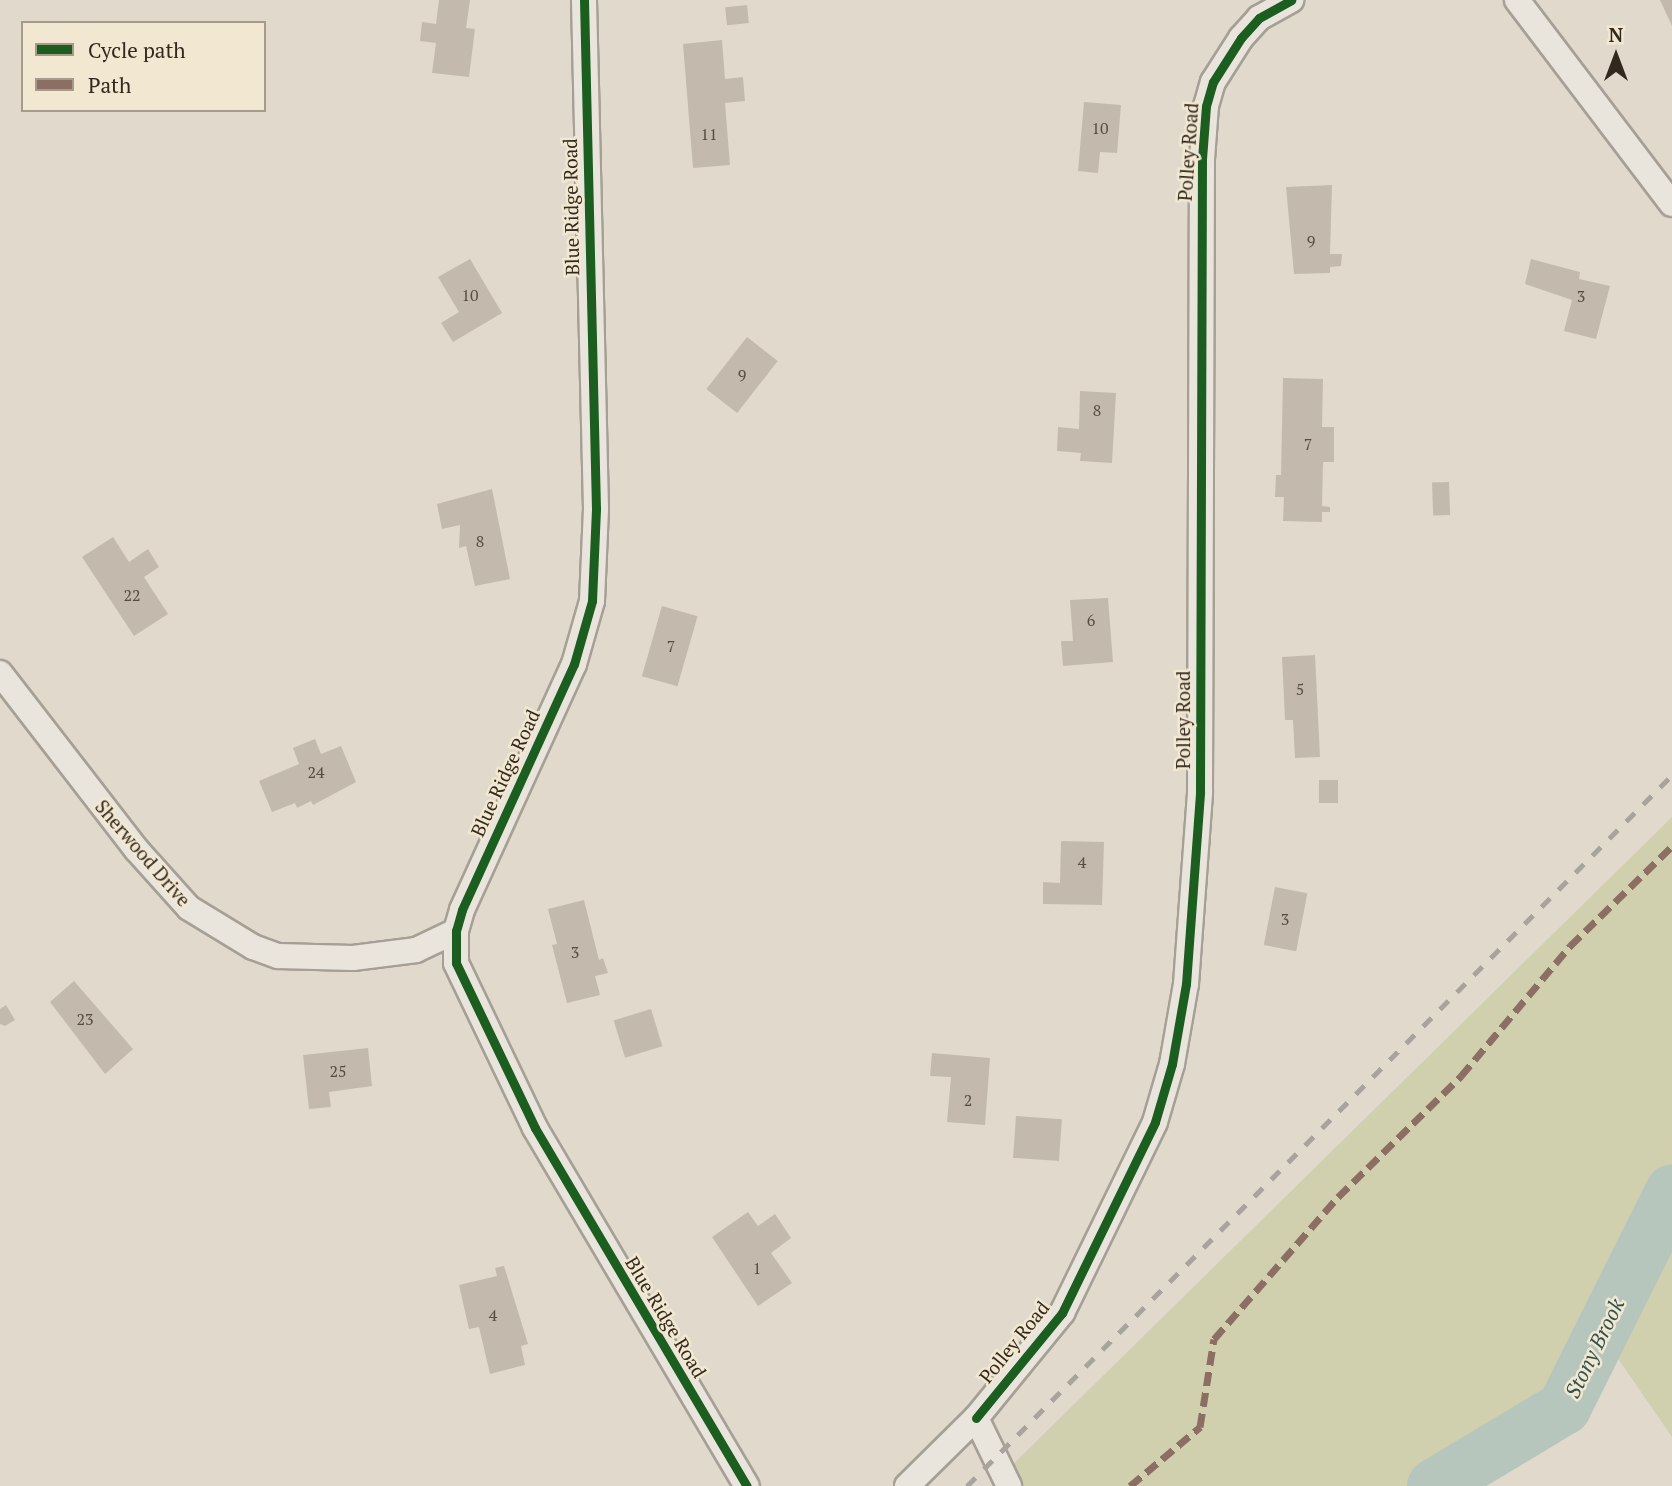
<!DOCTYPE html>
<html>
<head>
<meta charset="utf-8">
<style>
	body { margin:0 }
	#map { position:relative; width:1672px; height:1486px; overflow:hidden; background:#e1dacc; font-family:"PT Serif",serif }
	div>[style] { position:absolute }
	.green>* { inset:0; background:#d0d0af }
	.river>* { height:54px; margin:-27px; padding:0 27px; transform-origin:27px; border-radius:27px; background:#b7c6bc }
	.building>* { inset:0; background:#c4b9ad; transform-origin:0 0 }
	.roads { filter:drop-shadow(2px 0 #a69f95) drop-shadow(-2px 0 #a69f95) drop-shadow(0 2px #a69f95) drop-shadow(0 -2px #a69f95) }
	.minor>* { height:24px; margin:-12px; padding:0 12px; transform-origin:12px; border-radius:12px; background:#eae5dc }
	.rail>* { height:5px; margin-top:-2.5px; transform-origin:0; background:repeating-linear-gradient(90deg,#a8a49d 0 12px,transparent 0 24px) }
	.quiet>* { height:7px; margin-top:-3.5px; transform-origin:0; background:repeating-linear-gradient(90deg,#8d6e63 0 14px,transparent 0 21px) }
	.cycleway>* { height:9px; margin:-4.5px; padding:0 4.5px; transform-origin:4.5px; border-radius:4.5px; background:#1b5e20 }
	span { translate:-50% -50%; white-space:nowrap; text-align:center; line-height:1.15; -webkit-text-stroke:5px #f2e8d2; paint-order:stroke }
	.number-label { font-size:16px; color:#574c42 }
	.number-label span { -webkit-text-stroke-width:0 }
	.street-label { font-size:19px; color:#33281e }
	.water-label { font-size:21px; color:#2f524f; font-style:italic }
	.legend { position:absolute; left:21px; top:21px; width:245px; height:91px; box-sizing:border-box; background:#f2e8d2; border:2px solid #a69b8a; margin:0; padding:9px 12px; list-style:none; font-size:21px; color:#33281e }
	.legend li { display:flex; align-items:center; gap:14px; height:35px }
	.legend b { width:35px; border:2px solid #a69b8a }
	.north { position:absolute; left:1581px; top:21px; width:70px; height:70px; -webkit-text-stroke:5px #f2e8d2; paint-order:stroke; rotate:0deg; font-size:19px; font-weight:700; line-height:28px; text-align:center; color:#33281e }
	.north::after { content:''; display:block; margin:auto; width:24px; height:32px; background:#33281e; clip-path:polygon(50% 0,100% 100%,50% 72%,0 100%) }
</style>
</head>
<body>
<div id="map">
	<div class="green">
		<div style="clip-path:polygon(1672px 817px,1672px 1437px,1601px 1334px,1564px 1408px,1434px 1486px,1008px 1486px,1005px 1472px)"></div>
	</div>
	<div class="river">
		<div style="left:1434px;top:1486px;width:152px;rotate:-31deg"></div>
		<div style="left:1564px;top:1408px;width:242px;rotate:-63.5deg"></div>
	</div>
	<div class="building">
		<div style="clip-path:polygon(439px 0,470px 0,466px 28px,475px 29px,469px 77px,432px 73px,436px 43px,420px 41px,422px 22px,436px 24px)"></div>
		<div style="clip-path:polygon(1660px 0,1672px 0,1672px 26px)"></div>
		<div style="left:747px;top:5px;width:18px;height:22px;rotate:84deg"></div>
		<div style="clip-path:polygon(722px 40px,725px 79px,743px 77px,745px 101px,725px 103px,730px 165px,693px 168px,683px 44px)"></div>
		<div style="clip-path:polygon(1084px 102px,1121px 105px,1117px 153px,1100px 152px,1098px 173px,1078px 171px)"></div>
		<div style="clip-path:polygon(1332px 185px,1330px 254px,1342px 254px,1341px 266px,1330px 267px,1330px 273px,1294px 274px,1286px 187px)"></div>
		<div style="clip-path:polygon(470px 259px,502px 313px,453px 342px,441px 323px,459px 312px,438px 277px)"></div>
		<div style="clip-path:polygon(1531px 259px,1580px 272px,1579px 279px,1610px 286px,1596px 339px,1564px 331px,1572px 300px,1525px 284px)"></div>
		<div style="left:747px;top:337px;width:39px;height:66px;rotate:38deg"></div>
		<div style="clip-path:polygon(1283px 378px,1323px 379px,1322px 427px,1334px 427px,1334px 462px,1323px 462px,1322px 506px,1330px 507px,1330px 512px,1322px 512px,1322px 522px,1283px 521px,1284px 497px,1275px 497px,1276px 475px,1281px 475px)"></div>
		<div style="clip-path:polygon(1080px 391px,1116px 393px,1112px 463px,1080px 461px,1081px 453px,1057px 451px,1058px 427px,1079px 429px)"></div>
		<div style="left:1449px;top:482px;width:33px;height:17px;rotate:88deg"></div>
		<div style="clip-path:polygon(492px 489px,510px 579px,475px 586px,466px 546px,459px 548px,460px 525px,442px 529px,437px 504px)"></div>
		<div style="clip-path:polygon(113px 537px,129px 562px,148px 549px,159px 567px,144px 577px,168px 614px,134px 636px,82px 557px)"></div>
		<div style="clip-path:polygon(1108px 598px,1113px 662px,1063px 666px,1061px 641px,1073px 641px,1070px 600px)"></div>
		<div style="left:662px;top:606px;width:37px;height:73px;rotate:16deg"></div>
		<div style="clip-path:polygon(1315px 655px,1320px 757px,1295px 758px,1293px 720px,1285px 720px,1282px 657px)"></div>
		<div style="clip-path:polygon(315px 739px,321px 754px,341px 746px,356px 782px,313px 805px,311px 801px,297px 808px,295px 803px,272px 812px,259px 781px,299px 764px,293px 748px)"></div>
		<div style="left:1319px;top:780px;width:19px;height:23px"></div>
		<div style="clip-path:polygon(1061px 841px,1104px 842px,1102px 905px,1043px 904px,1043px 882px,1060px 883px)"></div>
		<div style="left:1275px;top:887px;width:33px;height:59px;rotate:11deg"></div>
		<div style="clip-path:polygon(584px 900px,599px 960px,603px 958px,608px 973px,595px 976px,600px 995px,567px 1003px,552px 945px,557px 944px,548px 909px)"></div>
		<div style="clip-path:polygon(74px 981px,133px 1049px,105px 1074px,50px 1002px)"></div>
		<div style="clip-path:polygon(6px 1005px,15px 1020px,5px 1026px,0 1024px,0 1009px)"></div>
		<div style="left:651px;top:1009px;width:39px;height:39px;rotate:73deg"></div>
		<div style="clip-path:polygon(368px 1048px,372px 1086px,329px 1092px,331px 1107px,309px 1109px,303px 1055px)"></div>
		<div style="clip-path:polygon(932px 1053px,990px 1058px,985px 1125px,947px 1122px,951px 1077px,930px 1076px)"></div>
		<div style="left:1016px;top:1116px;width:46px;height:42px;rotate:4deg"></div>
		<div style="clip-path:polygon(748px 1212px,758px 1226px,775px 1214px,791px 1238px,771px 1253px,792px 1283px,758px 1306px,712px 1237px)"></div>
		<div style="clip-path:polygon(504px 1266px,528px 1344px,521px 1346px,525px 1365px,490px 1374px,479px 1327px,469px 1329px,459px 1285px,497px 1276px,495px 1268px)"></div>
	</div>
	<div class="roads">
		<div class="minor">
			<div style="left:584px;top:0;width:509px;rotate:88.65deg"></div>
			<div style="left:596px;top:509px;width:92px;rotate:92.5deg"></div>
			<div style="left:592px;top:601px;width:66px;rotate:105.9deg"></div>
			<div style="left:574px;top:664px;width:270px;rotate:114.5deg"></div>
			<div style="left:462px;top:910px;width:22px;rotate:106deg"></div>
			<div style="left:456px;top:931px;width:32px;rotate:90deg"></div>
			<div style="left:456px;top:963px;width:183px;rotate:64.4deg"></div>
			<div style="left:535px;top:1128px;width:416px;rotate:59.4deg"></div>
			<div style="left:1517px;top:0;width:256px;rotate:52.8deg"></div>
			<div style="left:0;top:673px;width:222px;rotate:52.3deg"></div>
			<div style="left:136px;top:849px;width:79px;rotate:48.1deg"></div>
			<div style="left:189px;top:908px;width:75px;rotate:31.4deg"></div>
			<div style="left:253px;top:947px;width:27px;rotate:20deg"></div>
			<div style="left:278px;top:956px;width:75px;rotate:1.5deg"></div>
			<div style="left:353px;top:958px;width:64px;rotate:-7.2deg"></div>
			<div style="left:416px;top:950px;width:44px;rotate:-25.4deg"></div>
			<div style="left:976px;top:1418px;width:136px;rotate:-50.7deg"></div>
			<div style="left:1062px;top:1313px;width:212px;rotate:-64deg"></div>
			<div style="left:1155px;top:1122px;width:60px;rotate:-73.7deg"></div>
			<div style="left:1172px;top:1064px;width:81px;rotate:-80.1deg"></div>
			<div style="left:1186px;top:984px;width:193px;rotate:-85.8deg"></div>
			<div style="left:1200px;top:792px;width:633px;rotate:-89.82deg"></div>
			<div style="left:1202px;top:159px;width:53px;rotate:-85.7deg"></div>
			<div style="left:1206px;top:106px;width:25px;rotate:-74deg"></div>
			<div style="left:1213px;top:82px;width:52px;rotate:-57.5deg"></div>
			<div style="left:1241px;top:38px;width:27px;rotate:-48deg"></div>
			<div style="left:1259px;top:18px;width:37px;rotate:-29deg"></div>
			<div style="left:907px;top:1486px;width:97px;rotate:-44.6deg"></div>
			<div style="left:976px;top:1418px;width:76px;rotate:64.1deg"></div>
		</div>
	</div>
	<div class="rail">
		<div style="left:967px;top:1486px;width:1001px;rotate:-45.24deg"></div>
	</div>
	<div class="quiet">
		<div style="left:1130px;top:1486px;width:92px;rotate:-40.1deg"></div>
		<div style="left:1200px;top:1427px;width:89px;rotate:-81deg"></div>
		<div style="left:1214px;top:1339px;width:189px;rotate:-48.9deg"></div>
		<div style="left:1338px;top:1197px;width:173px;rotate:-44.5deg"></div>
		<div style="left:1461px;top:1076px;width:170px;rotate:-50deg"></div>
		<div style="left:1570px;top:946px;width:143px;rotate:-44.4deg"></div>
	</div>
	<div class="cycleway">
		<div style="left:584px;top:0;width:509px;rotate:88.65deg"></div>
		<div style="left:596px;top:509px;width:92px;rotate:92.5deg"></div>
		<div style="left:592px;top:601px;width:66px;rotate:105.9deg"></div>
		<div style="left:574px;top:664px;width:270px;rotate:114.5deg"></div>
		<div style="left:462px;top:910px;width:22px;rotate:106deg"></div>
		<div style="left:456px;top:931px;width:32px;rotate:90deg"></div>
		<div style="left:456px;top:963px;width:183px;rotate:64.4deg"></div>
		<div style="left:535px;top:1128px;width:416px;rotate:59.4deg"></div>
		<div style="left:976px;top:1418px;width:136px;rotate:-50.7deg"></div>
		<div style="left:1062px;top:1313px;width:212px;rotate:-64deg"></div>
		<div style="left:1155px;top:1122px;width:60px;rotate:-73.7deg"></div>
		<div style="left:1172px;top:1064px;width:81px;rotate:-80.1deg"></div>
		<div style="left:1186px;top:984px;width:193px;rotate:-85.8deg"></div>
		<div style="left:1200px;top:792px;width:633px;rotate:-89.82deg"></div>
		<div style="left:1202px;top:159px;width:53px;rotate:-85.7deg"></div>
		<div style="left:1206px;top:106px;width:25px;rotate:-74deg"></div>
		<div style="left:1213px;top:82px;width:52px;rotate:-57.5deg"></div>
		<div style="left:1241px;top:38px;width:27px;rotate:-48deg"></div>
		<div style="left:1259px;top:18px;width:37px;rotate:-29deg"></div>
	</div>
	<div class="number-label">
		<span style="left:1100px;top:128px">10</span>
		<span style="left:709px;top:134px">11</span>
		<span style="left:1311px;top:241px">9</span>
		<span style="left:470px;top:295px">10</span>
		<span style="left:1581px;top:296px">3</span>
		<span style="left:742px;top:375px">9</span>
		<span style="left:1097px;top:410px">8</span>
		<span style="left:1308px;top:444px">7</span>
		<span style="left:480px;top:541px">8</span>
		<span style="left:132px;top:595px">22</span>
		<span style="left:1091px;top:620px">6</span>
		<span style="left:671px;top:646px">7</span>
		<span style="left:1300px;top:689px">5</span>
		<span style="left:316px;top:772px">24</span>
		<span style="left:1082px;top:862px">4</span>
		<span style="left:1285px;top:919px">3</span>
		<span style="left:575px;top:952px">3</span>
		<span style="left:85px;top:1019px">23</span>
		<span style="left:338px;top:1071px">25</span>
		<span style="left:968px;top:1100px">2</span>
		<span style="left:757px;top:1268px">1</span>
		<span style="left:493px;top:1315px">4</span>
	</div>
	<div class="street-label">
		<span style="left:1188px;top:152px;rotate:-86deg">Polley Road</span>
		<span style="left:571px;top:207px;rotate:-91deg">Blue Ridge Road</span>
		<span style="left:1183px;top:720px;rotate:-90deg">Polley Road</span>
		<span style="left:505px;top:773px;rotate:-65deg">Blue Ridge Road</span>
		<span style="left:143px;top:853px;rotate:49deg">Sherwood Drive</span>
		<span style="left:666px;top:1317px;rotate:59deg">Blue Ridge Road</span>
		<span style="left:1014px;top:1342px;rotate:-51deg">Polley Road</span>
	</div>
	<div class="water-label">
		<span style="left:1594px;top:1348px;rotate:-64deg">Stony Brook</span>
	</div>
	<ul class="legend">
	<li><b style="height:9px;background:#1b5e20"></b>Cycle path</li>
	<li><b style="height:9px;background:#8d6e63"></b>Path</li>
	</ul>
	<div class="north">N</div>
</div>
</body>
</html>
